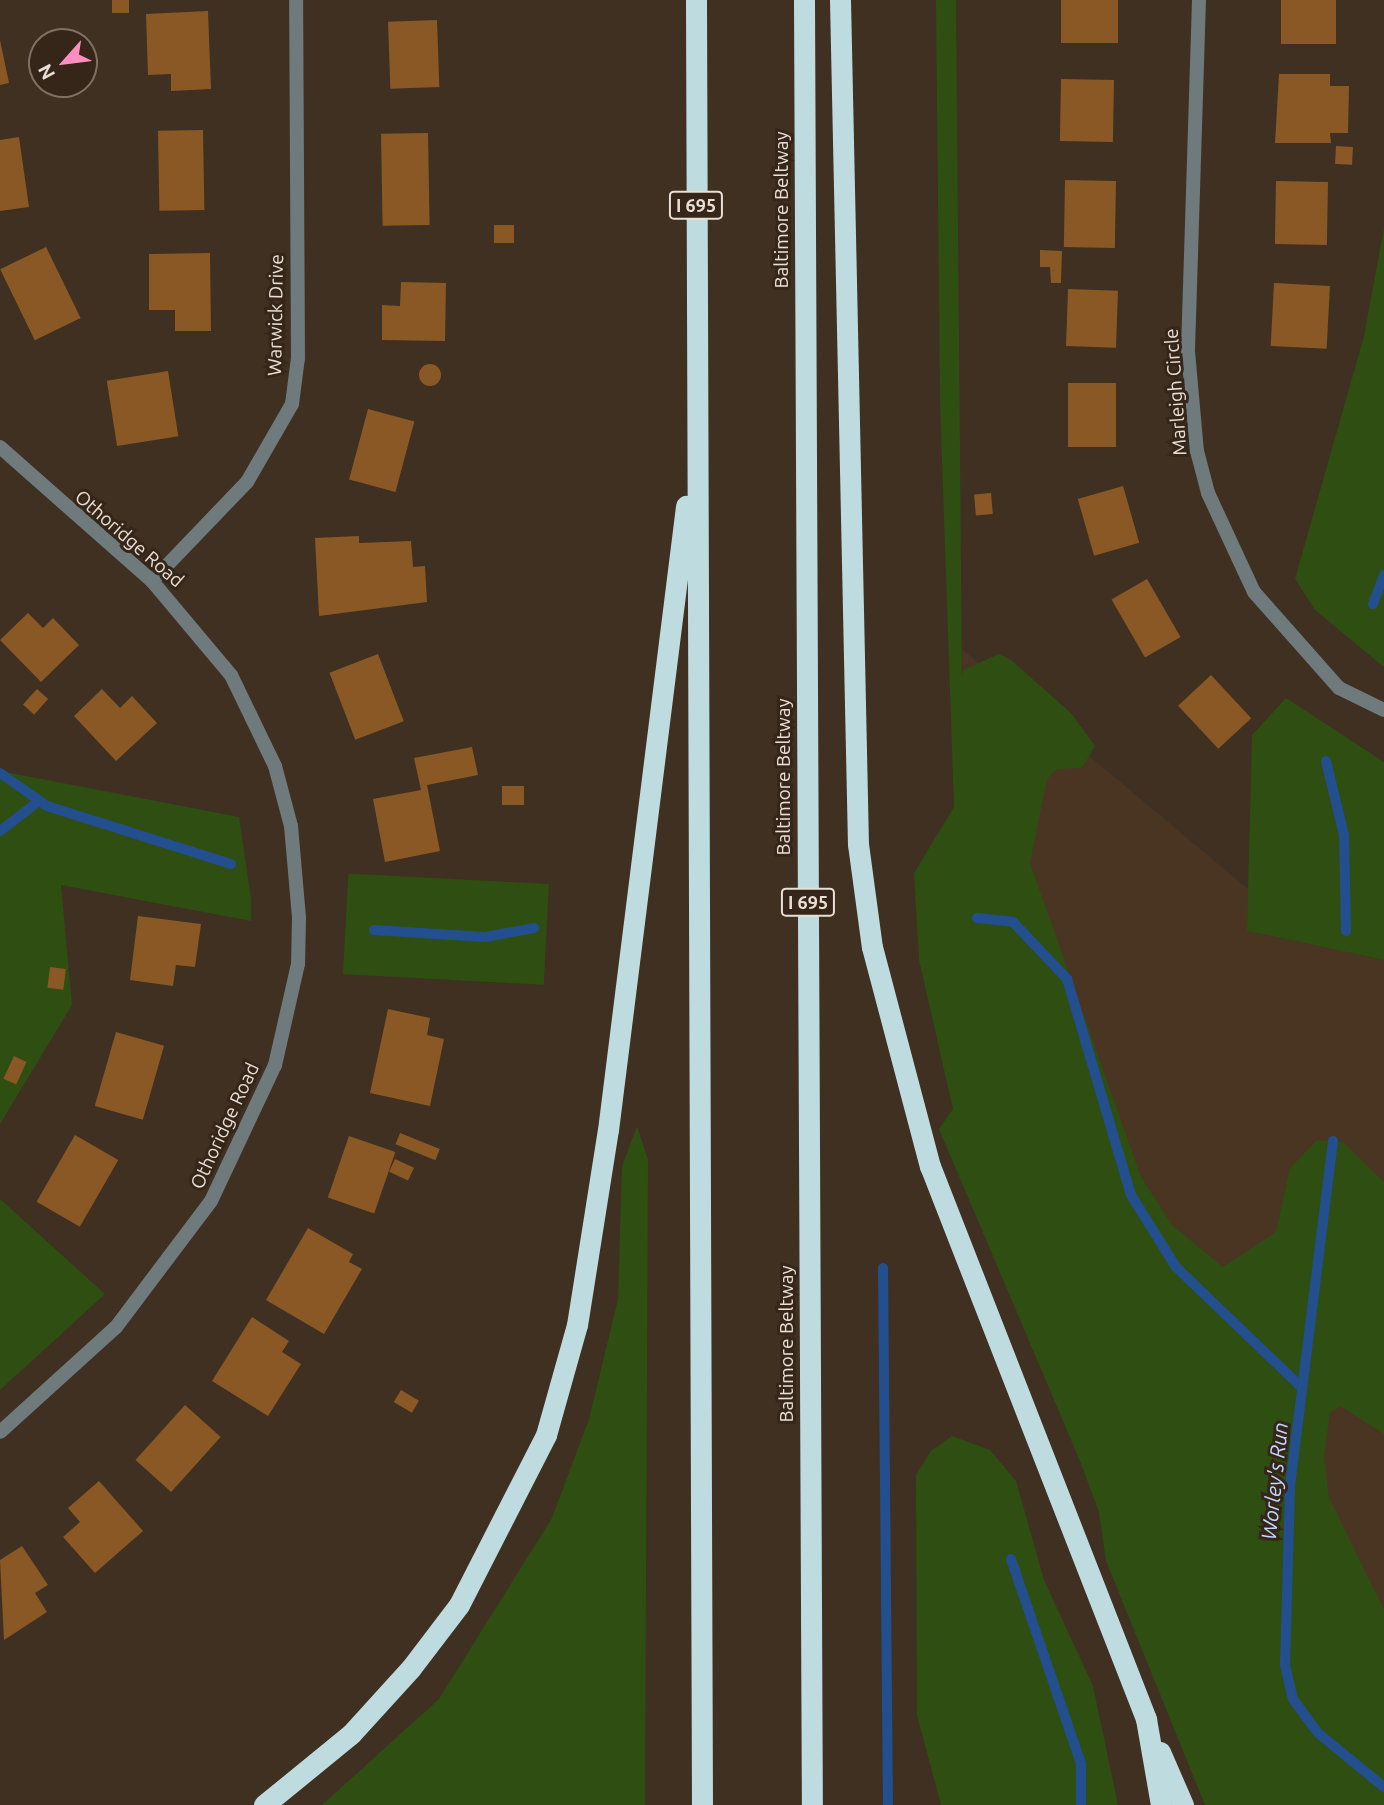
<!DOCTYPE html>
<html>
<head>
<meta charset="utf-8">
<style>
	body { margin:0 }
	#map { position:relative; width:1384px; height:1805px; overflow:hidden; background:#3f3022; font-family:Ubuntu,sans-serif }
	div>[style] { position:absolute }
	.built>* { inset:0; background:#493522 }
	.green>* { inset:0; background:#2f4e11; transform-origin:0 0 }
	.stream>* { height:10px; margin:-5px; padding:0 5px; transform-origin:5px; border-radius:5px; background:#234f8f }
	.building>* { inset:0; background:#8a5824; transform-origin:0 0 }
	.round { border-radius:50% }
	.minor>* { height:14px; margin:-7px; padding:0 7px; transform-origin:7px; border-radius:7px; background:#6e7a7c }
	.motorway>* { height:21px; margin:-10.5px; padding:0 10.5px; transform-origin:10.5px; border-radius:10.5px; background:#bedce0 }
	span { translate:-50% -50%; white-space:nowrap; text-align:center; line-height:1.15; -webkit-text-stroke:6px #352619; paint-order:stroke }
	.shield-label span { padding:2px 5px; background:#352619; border:2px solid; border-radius:5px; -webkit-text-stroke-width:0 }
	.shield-label { font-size:18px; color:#e9dfd6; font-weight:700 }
	.street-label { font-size:19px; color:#e9dfd6 }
	.water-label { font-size:21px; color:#c0d9ff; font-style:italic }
	.north { position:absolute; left:28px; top:28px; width:70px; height:70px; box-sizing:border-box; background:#352619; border:2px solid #7d7065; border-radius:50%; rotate:242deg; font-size:19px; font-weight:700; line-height:28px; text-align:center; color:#e9dfd6 }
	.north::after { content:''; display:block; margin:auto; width:24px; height:32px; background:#fd8ec0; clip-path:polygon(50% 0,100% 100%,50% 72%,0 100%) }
</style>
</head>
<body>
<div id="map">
	<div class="built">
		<div style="clip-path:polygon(962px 649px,1249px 890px,1248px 931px,1384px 960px,1384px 1655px,964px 864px)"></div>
	</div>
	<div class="green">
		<div style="clip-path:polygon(936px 0,956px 0,962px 677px,963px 670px,999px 654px,1011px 660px,1071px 713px,1095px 746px,1082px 768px,1057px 769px,1047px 779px,1030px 863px,1141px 1177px,1172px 1225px,1223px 1267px,1276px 1232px,1290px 1168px,1317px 1140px,1343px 1142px,1384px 1182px,1384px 1434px,1340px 1406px,1330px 1413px,1324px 1456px,1329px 1497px,1384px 1610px,1384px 1805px,1205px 1805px,1106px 1561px,1099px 1512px,1080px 1461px,939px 1129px,953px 1109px,919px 960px,914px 873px,954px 807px,940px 403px)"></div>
		<div style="clip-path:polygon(1384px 228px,1384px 667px,1315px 610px,1295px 579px,1364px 336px)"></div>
		<div style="clip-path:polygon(1286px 698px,1384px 762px,1384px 960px,1247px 931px,1252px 735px)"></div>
		<div style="clip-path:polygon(0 771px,239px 817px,251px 899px,251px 921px,61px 885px,72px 1005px,0 1124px)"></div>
		<div style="left:549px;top:884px;width:101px;height:201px;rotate:93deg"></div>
		<div style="clip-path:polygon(637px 1126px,648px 1160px,645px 1805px,322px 1805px,439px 1699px,552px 1518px,589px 1419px,618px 1299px,622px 1166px)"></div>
		<div style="clip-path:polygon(0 1199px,105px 1294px,0 1390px)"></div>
		<div style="clip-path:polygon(952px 1436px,990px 1450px,1016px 1481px,1044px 1580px,1093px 1686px,1118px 1805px,941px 1805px,917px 1715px,916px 1475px,931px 1451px)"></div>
	</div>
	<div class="stream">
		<div style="left:1373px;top:604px;width:31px;rotate:-69deg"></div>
		<div style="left:1326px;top:761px;width:76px;rotate:76.3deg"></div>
		<div style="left:1344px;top:835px;width:96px;rotate:88.8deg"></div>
		<div style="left:0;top:773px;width:57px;rotate:35.1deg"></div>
		<div style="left:47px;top:806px;width:193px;rotate:17.5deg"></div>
		<div style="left:0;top:831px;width:49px;rotate:-37.6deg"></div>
		<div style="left:977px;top:918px;width:36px;rotate:6deg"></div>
		<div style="left:1013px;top:922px;width:79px;rotate:46.5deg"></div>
		<div style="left:1067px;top:979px;width:225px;rotate:73.5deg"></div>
		<div style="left:1131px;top:1195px;width:85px;rotate:58deg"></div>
		<div style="left:1176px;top:1267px;width:175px;rotate:43.8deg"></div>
		<div style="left:374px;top:930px;width:111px;rotate:3.6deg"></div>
		<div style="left:485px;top:937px;width:50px;rotate:-10.4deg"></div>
		<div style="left:1333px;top:1141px;width:350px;rotate:97.1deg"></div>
		<div style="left:1290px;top:1488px;width:177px;rotate:91.6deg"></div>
		<div style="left:1285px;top:1665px;width:35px;rotate:77deg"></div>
		<div style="left:1293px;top:1699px;width:42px;rotate:53.7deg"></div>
		<div style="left:1318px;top:1733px;width:85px;rotate:39.3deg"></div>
		<div style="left:883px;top:1268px;width:537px;rotate:89.47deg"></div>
		<div style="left:1011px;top:1559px;width:217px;rotate:71.1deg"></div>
		<div style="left:1081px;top:1764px;width:41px;rotate:90deg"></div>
	</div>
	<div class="building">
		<div style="left:112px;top:0;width:17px;height:13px"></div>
		<div style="left:1061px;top:0;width:57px;height:43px"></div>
		<div style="left:1281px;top:0;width:55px;height:44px"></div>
		<div style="clip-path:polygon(208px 11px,211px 89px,171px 91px,171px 74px,148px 75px,146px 14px)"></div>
		<div style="left:437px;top:20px;width:67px;height:49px;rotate:88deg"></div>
		<div style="clip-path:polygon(0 40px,9px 83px,0 85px)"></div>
		<div style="clip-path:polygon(1279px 74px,1330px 74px,1330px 86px,1349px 86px,1348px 133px,1330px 133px,1331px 143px,1275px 143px)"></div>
		<div style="left:1061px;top:79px;width:53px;height:62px;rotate:1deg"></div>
		<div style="left:203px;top:130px;width:80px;height:45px;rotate:89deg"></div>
		<div style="left:428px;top:133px;width:92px;height:47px;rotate:89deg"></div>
		<div style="clip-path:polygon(19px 137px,29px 207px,0 211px,0 140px)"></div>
		<div style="left:1336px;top:146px;width:17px;height:18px;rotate:3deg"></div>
		<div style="left:1065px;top:180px;width:51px;height:67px;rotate:1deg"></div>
		<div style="left:1276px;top:181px;width:52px;height:63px;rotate:1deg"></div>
		<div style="left:494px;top:225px;width:20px;height:18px"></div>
		<div style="left:46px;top:247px;width:79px;height:51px;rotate:64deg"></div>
		<div style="clip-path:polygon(1040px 250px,1062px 251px,1061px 283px,1051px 283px,1050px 267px,1040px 267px)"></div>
		<div style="clip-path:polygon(210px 253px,211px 331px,175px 331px,175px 310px,149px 310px,149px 254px)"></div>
		<div style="clip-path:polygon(401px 282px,446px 283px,445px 341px,382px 340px,382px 305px,400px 306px)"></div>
		<div style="left:1274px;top:283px;width:56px;height:63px;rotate:3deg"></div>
		<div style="left:1068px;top:289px;width:50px;height:57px;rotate:2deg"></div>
		<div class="round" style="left:419px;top:364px;width:22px;height:22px"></div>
		<div style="left:168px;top:371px;width:66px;height:62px;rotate:81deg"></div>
		<div style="left:1068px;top:383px;width:48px;height:64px"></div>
		<div style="left:368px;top:409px;width:48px;height:73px;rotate:15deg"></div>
		<div style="left:1123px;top:486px;width:59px;height:47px;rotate:74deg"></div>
		<div style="left:991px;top:493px;width:21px;height:17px;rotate:85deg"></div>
		<div style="clip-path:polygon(359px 536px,359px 543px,411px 541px,413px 567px,425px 566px,427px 602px,319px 616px,315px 538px)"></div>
		<div style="left:1147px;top:579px;width:67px;height:41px;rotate:60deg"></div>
		<div style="clip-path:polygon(28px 613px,43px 628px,53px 618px,79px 645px,41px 682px,0 640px)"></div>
		<div style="left:378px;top:654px;width:72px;height:52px;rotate:69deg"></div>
		<div style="left:1211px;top:675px;width:59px;height:45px;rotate:47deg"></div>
		<div style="left:37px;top:689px;width:15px;height:21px;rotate:42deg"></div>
		<div style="clip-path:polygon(102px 689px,120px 708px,132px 696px,157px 723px,116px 761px,74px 716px)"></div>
		<div style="clip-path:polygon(472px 747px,478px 775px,427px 785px,440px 851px,385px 862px,373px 799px,421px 790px,414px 758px)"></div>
		<div style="left:502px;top:786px;width:22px;height:19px"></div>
		<div style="clip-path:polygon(138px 916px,201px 924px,195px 967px,176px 965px,173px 986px,130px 980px)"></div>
		<div style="left:50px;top:967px;width:16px;height:21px;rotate:7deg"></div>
		<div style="clip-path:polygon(388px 1009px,430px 1018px,427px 1035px,444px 1039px,430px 1106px,370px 1093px)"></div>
		<div style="left:116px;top:1032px;width:50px;height:77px;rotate:16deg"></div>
		<div style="left:14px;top:1056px;width:14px;height:25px;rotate:25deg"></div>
		<div style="left:400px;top:1133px;width:43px;height:12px;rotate:22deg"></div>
		<div style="left:75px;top:1135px;width:50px;height:77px;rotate:30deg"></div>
		<div style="left:349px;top:1136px;width:49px;height:65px;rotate:19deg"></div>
		<div style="left:395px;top:1159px;width:21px;height:14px;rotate:25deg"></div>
		<div style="clip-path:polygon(308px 1228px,353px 1254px,349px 1262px,362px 1269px,324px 1334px,266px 1300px)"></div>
		<div style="clip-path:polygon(252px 1317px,289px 1341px,282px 1352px,301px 1364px,268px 1416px,212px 1381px)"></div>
		<div style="left:401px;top:1390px;width:21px;height:14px;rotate:31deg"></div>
		<div style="left:185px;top:1405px;width:48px;height:74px;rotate:42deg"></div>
		<div style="clip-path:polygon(99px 1481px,143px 1531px,95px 1573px,63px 1537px,80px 1522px,68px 1508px)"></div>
		<div style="clip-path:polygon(22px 1546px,48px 1585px,35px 1593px,47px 1612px,4px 1640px,0 1560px)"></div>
	</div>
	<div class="minor">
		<div style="left:1199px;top:0;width:351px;rotate:91.8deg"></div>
		<div style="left:1188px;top:351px;width:100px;rotate:84.9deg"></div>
		<div style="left:1197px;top:451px;width:43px;rotate:75.3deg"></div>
		<div style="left:1208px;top:493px;width:109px;rotate:65.1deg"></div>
		<div style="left:1254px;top:592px;width:128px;rotate:48.5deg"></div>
		<div style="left:1339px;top:688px;width:50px;rotate:26.1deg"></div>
		<div style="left:0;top:447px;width:203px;rotate:41.4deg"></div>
		<div style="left:152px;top:581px;width:123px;rotate:50deg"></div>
		<div style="left:231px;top:675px;width:101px;rotate:64.2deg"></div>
		<div style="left:275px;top:766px;width:62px;rotate:75.1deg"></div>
		<div style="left:291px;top:826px;width:92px;rotate:85deg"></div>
		<div style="left:299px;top:918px;width:46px;rotate:91.2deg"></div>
		<div style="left:298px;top:964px;width:104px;rotate:102.8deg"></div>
		<div style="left:275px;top:1065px;width:150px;rotate:115.2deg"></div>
		<div style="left:211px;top:1201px;width:158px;rotate:127deg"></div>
		<div style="left:116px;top:1327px;width:156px;rotate:137.8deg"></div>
		<div style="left:152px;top:581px;width:137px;rotate:-46.2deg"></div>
		<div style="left:247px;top:482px;width:90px;rotate:-60deg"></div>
		<div style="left:292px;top:404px;width:46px;rotate:-82.6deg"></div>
		<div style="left:298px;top:358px;width:358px;rotate:-90.3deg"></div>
	</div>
	<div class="motorway">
		<div style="left:696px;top:0;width:1805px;rotate:89.81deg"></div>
		<div style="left:804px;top:0;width:1805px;rotate:89.75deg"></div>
		<div style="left:840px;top:0;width:844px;rotate:88.78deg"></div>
		<div style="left:858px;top:844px;width:104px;rotate:82.3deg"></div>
		<div style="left:872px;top:947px;width:227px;rotate:75.2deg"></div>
		<div style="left:930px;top:1166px;width:594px;rotate:68.66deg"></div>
		<div style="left:1146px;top:1719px;width:87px;rotate:80.1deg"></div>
		<div style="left:1160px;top:1752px;width:58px;rotate:66.5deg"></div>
		<div style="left:264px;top:1805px;width:112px;rotate:-39.2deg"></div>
		<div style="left:351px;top:1734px;width:89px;rotate:-47.7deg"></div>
		<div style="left:411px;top:1668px;width:79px;rotate:-52.7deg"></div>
		<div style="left:459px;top:1605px;width:191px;rotate:-62.9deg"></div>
		<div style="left:546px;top:1435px;width:114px;rotate:-74.3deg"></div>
		<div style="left:577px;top:1325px;width:197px;rotate:-81deg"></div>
		<div style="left:608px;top:1130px;width:629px;rotate:-82.87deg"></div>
	</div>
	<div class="shield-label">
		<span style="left:696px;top:205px">I 695</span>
		<span style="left:808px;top:902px">I 695</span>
	</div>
	<div class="street-label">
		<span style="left:782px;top:210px;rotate:-90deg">Baltimore Beltway</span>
		<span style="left:276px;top:315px;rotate:-89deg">Warwick Drive</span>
		<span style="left:1176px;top:392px;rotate:-94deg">Marleigh Circle</span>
		<span style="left:129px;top:539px;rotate:41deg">Othoridge Road</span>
		<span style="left:784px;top:777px;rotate:-90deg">Baltimore Beltway</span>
		<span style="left:225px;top:1126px;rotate:-65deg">Othoridge Road</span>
		<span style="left:787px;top:1344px;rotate:-90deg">Baltimore Beltway</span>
	</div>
	<div class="water-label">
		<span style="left:1274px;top:1481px;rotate:-84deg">Worley's Run</span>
	</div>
	<div class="north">N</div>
</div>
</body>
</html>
